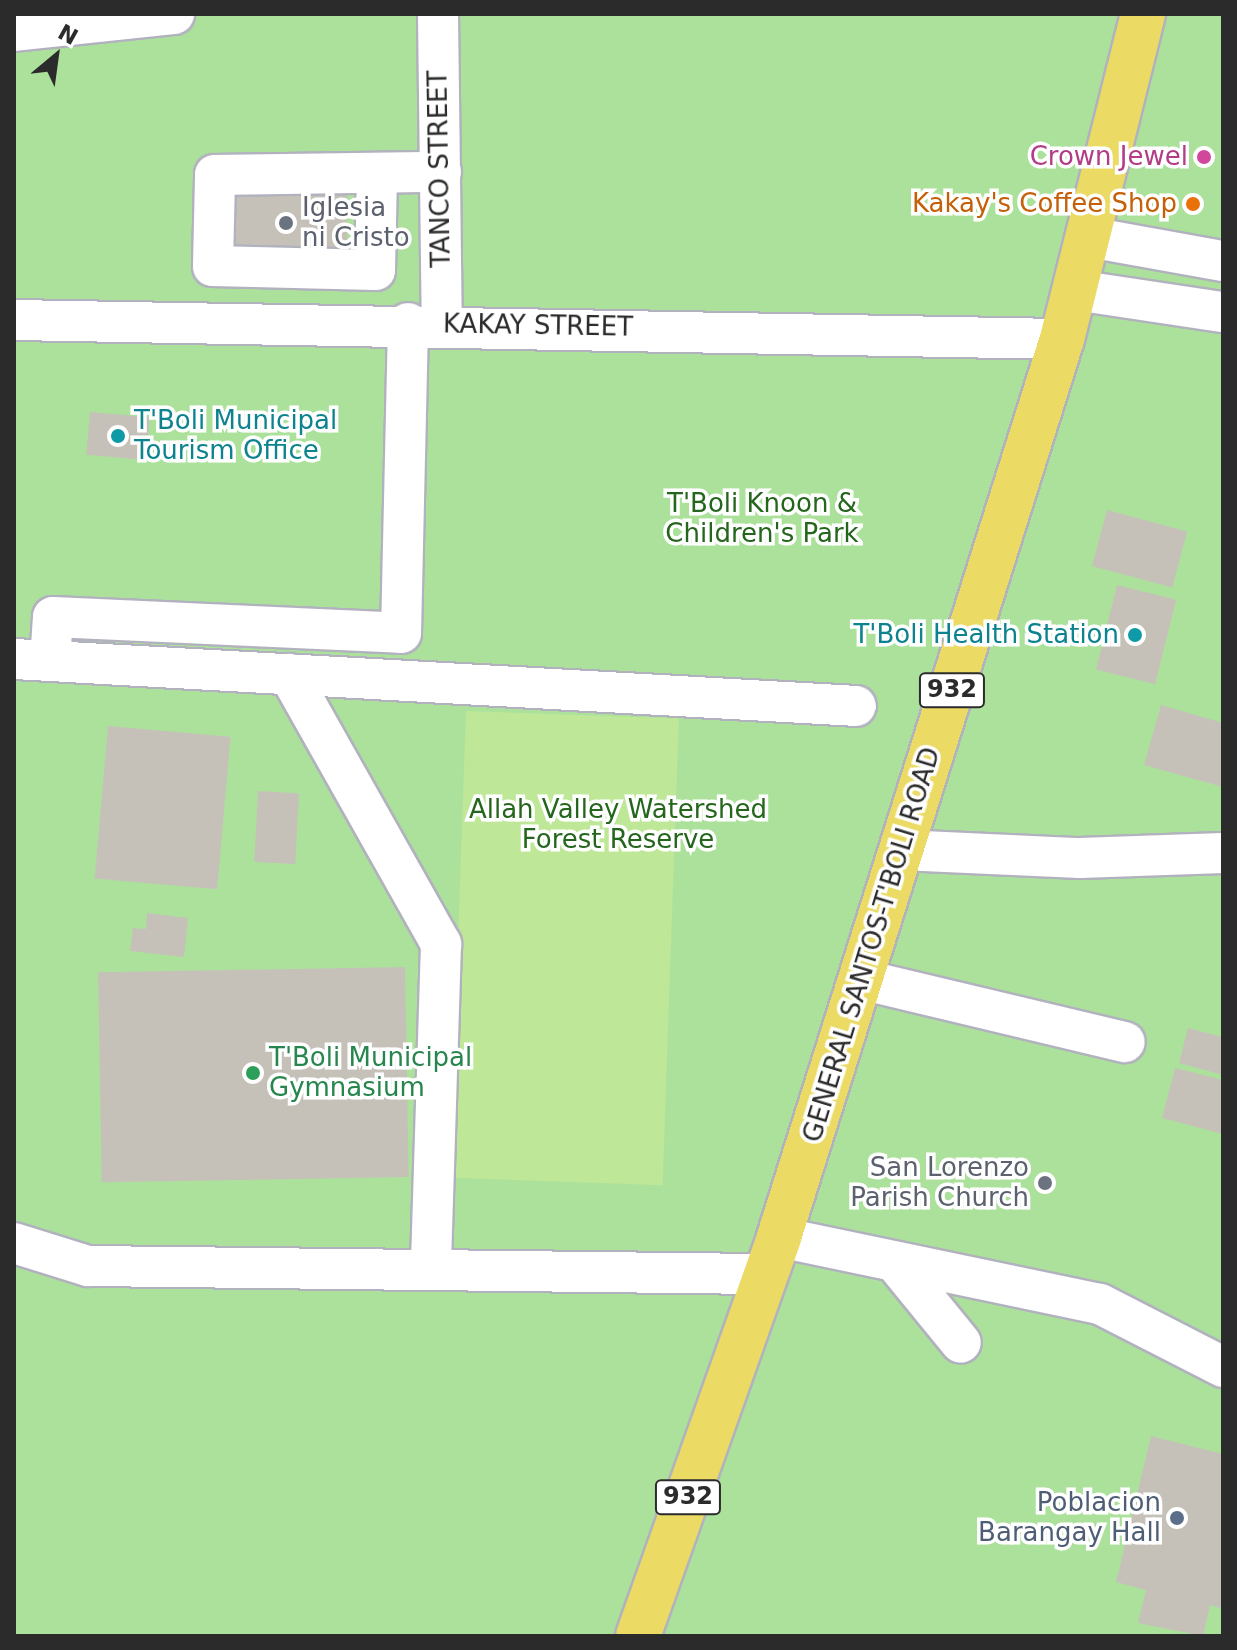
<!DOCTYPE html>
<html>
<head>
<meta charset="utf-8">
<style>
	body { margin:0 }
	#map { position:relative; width:1237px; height:1650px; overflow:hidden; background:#ece7de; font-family:"DejaVu Sans",sans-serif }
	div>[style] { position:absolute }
	.green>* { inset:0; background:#ace19c; transform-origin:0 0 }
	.pitch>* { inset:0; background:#bee798; transform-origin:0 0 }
	.building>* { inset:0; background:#c5c1b9; transform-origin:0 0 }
	.roads { filter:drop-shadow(2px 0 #b1b2be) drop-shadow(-2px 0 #b1b2be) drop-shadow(0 2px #b1b2be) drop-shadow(0 -2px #b1b2be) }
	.minor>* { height:40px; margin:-20px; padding:0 20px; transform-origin:20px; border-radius:20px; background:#fff }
	.major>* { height:44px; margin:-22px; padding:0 22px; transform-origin:22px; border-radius:22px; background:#ebda64 }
	.dots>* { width:22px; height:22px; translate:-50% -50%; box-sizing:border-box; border:4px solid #fff; border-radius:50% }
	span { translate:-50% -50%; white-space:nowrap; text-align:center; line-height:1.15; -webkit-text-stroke:7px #fff; paint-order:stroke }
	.shield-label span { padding:2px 6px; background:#fff; border:2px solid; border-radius:6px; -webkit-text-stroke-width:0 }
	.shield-label { font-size:24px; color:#2b2b2b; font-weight:700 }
	.hotel-label { font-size:26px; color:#b23c85 }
	.right { translate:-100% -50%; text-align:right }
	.street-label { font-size:26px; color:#2b2b2b }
	.food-label { font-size:26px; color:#c56008 }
	.worship-label { font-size:26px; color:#5b616d }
	.left { translate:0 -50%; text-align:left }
	.culture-label { font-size:26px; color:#0d838f }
	.park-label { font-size:26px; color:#25661d }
	.leisure-label { font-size:26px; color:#27864d }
	.service-label { font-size:26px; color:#4e5e75 }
	.frame { position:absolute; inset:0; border:16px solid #2b2b2b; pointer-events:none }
	.north { position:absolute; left:16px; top:16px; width:80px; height:80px; -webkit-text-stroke:6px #fff; paint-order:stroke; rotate:29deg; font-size:22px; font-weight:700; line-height:32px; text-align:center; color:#2b2b2b }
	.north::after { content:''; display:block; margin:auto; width:28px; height:36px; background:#2b2b2b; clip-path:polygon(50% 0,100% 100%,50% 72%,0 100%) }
</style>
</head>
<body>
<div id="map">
	<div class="green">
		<div style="left:14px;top:14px;width:1209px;height:1622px"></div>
	</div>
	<div class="pitch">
		<div style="left:466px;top:711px;width:213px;height:467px;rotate:2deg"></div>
	</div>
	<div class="building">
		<div style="left:225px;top:192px;width:122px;height:62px"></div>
		<div style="left:90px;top:412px;width:60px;height:43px;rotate:5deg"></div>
		<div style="left:1107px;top:510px;width:83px;height:58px;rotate:15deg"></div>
		<div style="left:1117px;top:585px;width:61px;height:87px;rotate:14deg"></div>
		<div style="clip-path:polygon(1161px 705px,1223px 723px,1223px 787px,1144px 765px)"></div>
		<div style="left:108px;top:726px;width:123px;height:153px;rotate:5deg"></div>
		<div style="left:258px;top:791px;width:41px;height:71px;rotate:3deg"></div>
		<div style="clip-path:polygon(147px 913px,188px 918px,184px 957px,130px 951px,133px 928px,146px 929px)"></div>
		<div style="left:405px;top:967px;width:210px;height:307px;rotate:89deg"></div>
		<div style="clip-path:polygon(1188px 1028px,1223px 1037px,1223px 1075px,1179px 1063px)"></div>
		<div style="clip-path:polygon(1175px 1068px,1223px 1080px,1223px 1134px,1162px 1118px)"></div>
		<div style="clip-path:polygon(1151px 1436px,1223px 1454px,1223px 1609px,1210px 1605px,1203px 1636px,1138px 1623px,1146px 1590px,1116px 1582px)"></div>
	</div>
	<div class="roads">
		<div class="minor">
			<div style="left:438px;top:14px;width:310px;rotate:89.3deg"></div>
			<div style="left:14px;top:31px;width:161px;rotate:-6.1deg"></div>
			<div style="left:377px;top:174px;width:96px;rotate:91.2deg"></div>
			<div style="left:375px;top:270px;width:162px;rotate:-178.6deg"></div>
			<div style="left:213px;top:266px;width:91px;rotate:-88.7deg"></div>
			<div style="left:215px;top:175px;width:226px;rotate:-0.8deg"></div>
			<div style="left:1089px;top:237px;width:136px;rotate:10.2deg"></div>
			<div style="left:1075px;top:290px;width:150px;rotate:8.5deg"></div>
			<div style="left:14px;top:320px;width:1048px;rotate:1.04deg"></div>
			<div style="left:14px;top:659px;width:843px;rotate:3.19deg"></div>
			<div style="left:50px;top:661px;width:44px;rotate:-86.1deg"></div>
			<div style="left:53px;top:617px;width:348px;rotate:2.6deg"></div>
			<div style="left:401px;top:633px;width:310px;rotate:-88.7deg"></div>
			<div style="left:289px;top:674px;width:310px;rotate:60.6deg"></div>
			<div style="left:441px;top:944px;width:322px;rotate:91.8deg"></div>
			<div style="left:901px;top:850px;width:179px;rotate:2.6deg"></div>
			<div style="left:1080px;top:858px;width:143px;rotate:-2deg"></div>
			<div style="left:860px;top:979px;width:272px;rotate:13.4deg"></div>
			<div style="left:779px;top:1237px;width:328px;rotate:11.8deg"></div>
			<div style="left:1100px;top:1304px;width:138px;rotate:27.1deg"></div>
			<div style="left:14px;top:1243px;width:77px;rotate:17.3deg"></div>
			<div style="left:88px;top:1266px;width:679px;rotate:0.68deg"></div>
			<div style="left:895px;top:1262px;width:104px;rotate:50.8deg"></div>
		</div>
		<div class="major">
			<div style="left:638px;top:1636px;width:423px;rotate:-70.5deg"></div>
			<div style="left:779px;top:1237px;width:942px;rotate:-72.51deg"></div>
			<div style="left:1062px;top:339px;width:335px;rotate:-76deg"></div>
		</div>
	</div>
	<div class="dots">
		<div style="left:1204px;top:157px;background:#d1479c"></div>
		<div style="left:1193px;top:204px;background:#e8710a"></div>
		<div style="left:286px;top:223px;background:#6b7280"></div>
		<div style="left:118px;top:436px;background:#0f9aa8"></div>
		<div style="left:1135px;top:635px;background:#0f9aa8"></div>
		<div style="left:253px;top:1073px;background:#2e9e5b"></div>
		<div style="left:1045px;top:1183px;background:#6b7280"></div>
		<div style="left:1177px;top:1518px;background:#5c6f8a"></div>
	</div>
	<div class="shield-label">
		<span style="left:952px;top:690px">932</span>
		<span style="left:688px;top:1497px">932</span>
	</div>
	<div class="hotel-label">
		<span class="right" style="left:1188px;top:157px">Crown Jewel</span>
	</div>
	<div class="street-label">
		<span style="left:440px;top:169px;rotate:-91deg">TANCO STREET</span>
		<span style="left:538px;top:326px;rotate:1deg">KAKAY STREET</span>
		<span style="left:872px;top:945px;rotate:-73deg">GENERAL SANTOS-T'BOLI ROAD</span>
	</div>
	<div class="food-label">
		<span class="right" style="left:1177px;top:204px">Kakay's Coffee Shop</span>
	</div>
	<div class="worship-label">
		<span class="left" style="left:302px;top:223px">Iglesia<br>ni Cristo</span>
		<span class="right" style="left:1029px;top:1183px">San Lorenzo<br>Parish Church</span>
	</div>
	<div class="culture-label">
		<span class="left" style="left:134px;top:436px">T'Boli Municipal<br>Tourism Office</span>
		<span class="right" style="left:1119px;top:635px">T'Boli Health Station</span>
	</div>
	<div class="park-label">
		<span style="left:762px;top:519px">T'Boli Knoon &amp;<br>Children's Park</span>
		<span style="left:618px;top:825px">Allah Valley Watershed<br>Forest Reserve</span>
	</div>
	<div class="leisure-label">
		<span class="left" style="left:269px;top:1073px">T'Boli Municipal<br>Gymnasium</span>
	</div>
	<div class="service-label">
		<span class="right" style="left:1161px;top:1518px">Poblacion<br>Barangay Hall</span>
	</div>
	<div class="frame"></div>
	<div class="north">N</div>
</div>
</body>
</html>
